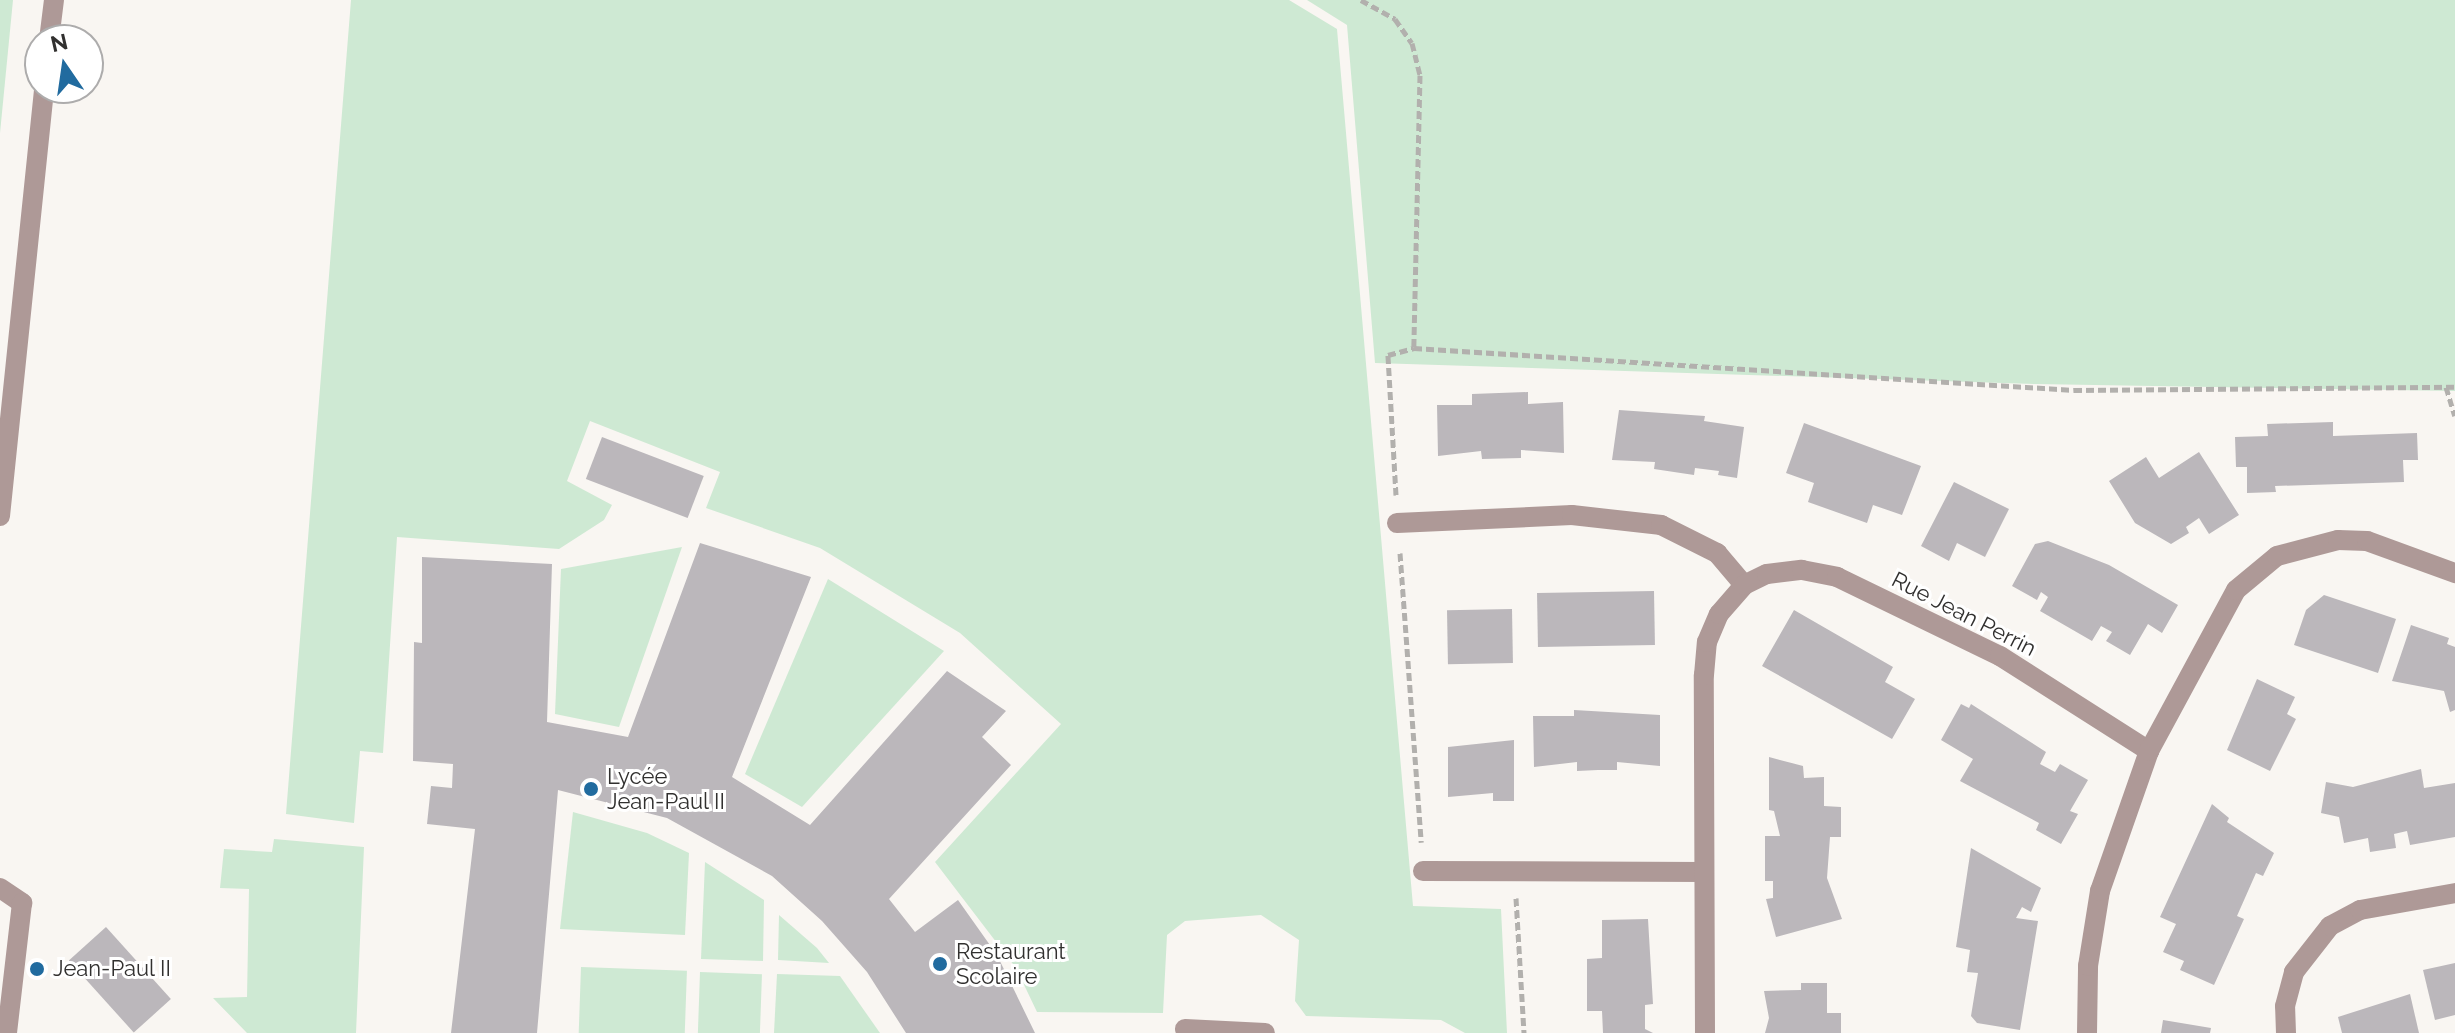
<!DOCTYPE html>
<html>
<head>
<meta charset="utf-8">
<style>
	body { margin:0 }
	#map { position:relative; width:2455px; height:1033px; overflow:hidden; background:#f9f6f2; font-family:Raleway,sans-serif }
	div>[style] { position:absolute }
	.green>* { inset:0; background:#cee9d3; transform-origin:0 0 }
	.building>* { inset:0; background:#bbb7bb; transform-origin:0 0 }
	.path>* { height:5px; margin-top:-2.5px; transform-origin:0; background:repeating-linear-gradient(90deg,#b2b0ad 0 8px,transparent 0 12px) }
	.minor>* { height:20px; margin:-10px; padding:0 10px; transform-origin:10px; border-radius:10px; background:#ae9997 }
	.dots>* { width:22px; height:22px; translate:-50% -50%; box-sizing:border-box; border:4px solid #fff; border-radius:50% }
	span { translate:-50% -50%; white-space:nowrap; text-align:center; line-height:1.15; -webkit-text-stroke:6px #fff; paint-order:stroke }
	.street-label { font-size:22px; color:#31302f }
	.poi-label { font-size:22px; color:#31302f }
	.left { translate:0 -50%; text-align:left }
	.north { position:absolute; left:24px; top:24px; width:80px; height:80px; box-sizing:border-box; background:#fff; border:2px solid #adacac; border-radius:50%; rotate:347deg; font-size:22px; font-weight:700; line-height:32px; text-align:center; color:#31302f }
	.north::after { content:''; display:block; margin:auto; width:28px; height:36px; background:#216b9f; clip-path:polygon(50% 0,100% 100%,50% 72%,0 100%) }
</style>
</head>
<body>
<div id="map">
	<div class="green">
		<div style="clip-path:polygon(0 0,13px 0,0 133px)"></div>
		<div style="clip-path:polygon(351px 0,1289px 0,1337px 29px,1413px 906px,1501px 909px,1507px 1033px,1465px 1033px,1441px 1020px,1306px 1016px,1295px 1001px,1299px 940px,1261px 915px,1185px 921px,1167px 935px,1163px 1013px,1037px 1012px,1016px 968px,935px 862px,1061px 724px,960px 633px,820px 548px,706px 508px,720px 472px,590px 421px,567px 481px,612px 505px,604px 520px,559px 549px,397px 537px,383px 753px,360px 751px,354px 823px,286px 814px)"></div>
		<div style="clip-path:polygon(1307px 0,2455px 0,2455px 391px,2035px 384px,1375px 363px,1347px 25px)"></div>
		<div style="clip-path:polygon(682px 547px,619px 727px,555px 714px,561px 569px)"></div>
		<div style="clip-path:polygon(828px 579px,944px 651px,802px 807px,745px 774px)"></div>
		<div style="clip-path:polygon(573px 812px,647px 833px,689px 853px,685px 935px,560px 929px)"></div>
		<div style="clip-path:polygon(274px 839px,364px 847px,356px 1033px,247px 1033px,213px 998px,247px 997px,249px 889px,220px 888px,224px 849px,272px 852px)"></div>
		<div style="clip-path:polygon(705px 862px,764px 900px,763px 961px,701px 959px)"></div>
		<div style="clip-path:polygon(779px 915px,817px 948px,829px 963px,778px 960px)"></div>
		<div style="left:581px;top:967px;width:106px;height:66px;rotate:2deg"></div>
		<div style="left:700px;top:972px;width:62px;height:61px;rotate:2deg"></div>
		<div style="clip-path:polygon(777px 974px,840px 976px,880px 1033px,774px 1033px)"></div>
	</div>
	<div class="building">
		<div style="clip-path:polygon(1528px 392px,1528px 404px,1563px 402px,1564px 453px,1521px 450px,1521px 458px,1482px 459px,1481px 451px,1438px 456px,1437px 405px,1472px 405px,1472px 394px)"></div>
		<div style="clip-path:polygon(1619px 410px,1705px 416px,1704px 421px,1744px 427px,1737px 478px,1718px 475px,1719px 471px,1695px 468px,1694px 475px,1654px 469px,1655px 462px,1612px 460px)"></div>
		<div style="clip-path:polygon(2333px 422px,2333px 436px,2417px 433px,2418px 460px,2403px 460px,2404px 482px,2275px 486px,2276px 492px,2247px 493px,2247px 467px,2236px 467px,2235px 437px,2268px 436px,2267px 424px)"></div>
		<div style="clip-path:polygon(1804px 423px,1921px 466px,1902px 515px,1873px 505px,1867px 523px,1808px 502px,1814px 483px,1786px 473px)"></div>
		<div style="left:602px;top:437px;width:109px;height:45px;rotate:21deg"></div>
		<div style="clip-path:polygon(2199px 452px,2239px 515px,2209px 534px,2199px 518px,2186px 527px,2189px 533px,2171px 544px,2135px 523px,2109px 481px,2146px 457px,2159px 478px)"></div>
		<div style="clip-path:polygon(1954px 482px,2009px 509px,1985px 557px,1957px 543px,1949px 561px,1921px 546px)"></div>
		<div style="clip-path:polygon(2048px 541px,2109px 565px,2178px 605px,2162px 633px,2148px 624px,2130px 655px,2106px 641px,2112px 632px,2101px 626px,2092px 641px,2040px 611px,2048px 597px,2041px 592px,2037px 600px,2012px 586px,2035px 544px)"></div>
		<div style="clip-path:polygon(700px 543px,811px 577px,732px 777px,810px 825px,947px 671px,1006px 711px,982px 737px,1011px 765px,889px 899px,915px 932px,958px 900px,997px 955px,1035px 1033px,906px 1033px,867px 972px,822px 921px,772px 876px,667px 818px,558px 790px,537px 1033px,451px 1033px,475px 829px,427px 824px,431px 786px,452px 788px,453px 764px,413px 761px,414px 642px,422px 643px,422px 557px,552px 564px,547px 722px,628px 737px)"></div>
		<div style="left:1654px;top:591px;width:54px;height:117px;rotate:89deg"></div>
		<div style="clip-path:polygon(2324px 595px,2396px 619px,2378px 673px,2294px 645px,2306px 610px)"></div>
		<div style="left:1512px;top:609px;width:54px;height:65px;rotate:89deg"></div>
		<div style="clip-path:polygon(1794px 610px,1893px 667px,1885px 682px,1915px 699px,1892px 739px,1762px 666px)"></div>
		<div style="clip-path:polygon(2411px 625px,2449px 638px,2447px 644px,2455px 647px,2455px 710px,2450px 712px,2444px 691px,2392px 681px)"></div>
		<div style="clip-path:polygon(2257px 679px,2295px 697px,2287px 714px,2296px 719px,2270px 771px,2227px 750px)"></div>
		<div style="clip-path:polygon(1961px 704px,1969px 708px,1971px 704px,2046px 752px,2040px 764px,2055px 772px,2060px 764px,2088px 780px,2070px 811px,2078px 814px,2061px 844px,2036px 830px,2039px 823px,1960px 781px,1973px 759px,1941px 740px)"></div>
		<div style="clip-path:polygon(1574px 710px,1660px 715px,1660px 766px,1617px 762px,1617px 770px,1598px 770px,1577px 771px,1577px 762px,1534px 767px,1533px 716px,1574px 716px)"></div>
		<div style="clip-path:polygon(1514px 740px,1514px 801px,1493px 801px,1493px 793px,1448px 797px,1448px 747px)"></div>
		<div style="clip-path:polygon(1769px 757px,1803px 766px,1804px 778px,1824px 777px,1824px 806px,1841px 807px,1841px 837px,1830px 837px,1827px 878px,1842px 919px,1776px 937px,1766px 899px,1773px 898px,1773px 881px,1765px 881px,1765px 836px,1780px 836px,1774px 811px,1769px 810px)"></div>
		<div style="clip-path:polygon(2421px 769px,2424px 788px,2455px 783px,2455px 837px,2410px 845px,2407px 831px,2394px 834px,2396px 848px,2370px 852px,2368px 838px,2344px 843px,2339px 817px,2321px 813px,2326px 782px,2353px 787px)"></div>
		<div style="clip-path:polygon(2212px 804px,2229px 818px,2227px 822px,2274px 853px,2263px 876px,2256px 873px,2237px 916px,2244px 919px,2214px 985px,2180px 970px,2184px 961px,2163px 952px,2176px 924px,2160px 917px)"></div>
		<div style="clip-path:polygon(1971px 848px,2041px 888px,2031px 912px,2022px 907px,2016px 918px,2038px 921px,2020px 1030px,1977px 1023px,1971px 1016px,1978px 973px,1967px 972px,1970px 950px,1956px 947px)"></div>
		<div style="clip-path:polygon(1648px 919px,1653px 1004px,1645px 1005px,1645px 1029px,1653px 1033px,1603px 1033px,1602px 1011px,1587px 1011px,1587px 959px,1602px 958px,1602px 920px)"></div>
		<div style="left:106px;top:927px;width:97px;height:50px;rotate:48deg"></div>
		<div style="clip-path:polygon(2455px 963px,2455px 1015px,2435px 1020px,2423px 970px)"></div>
		<div style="clip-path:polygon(1801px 983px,1827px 983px,1827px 1013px,1841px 1013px,1841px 1033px,1765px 1033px,1769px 1018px,1764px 991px,1801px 990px)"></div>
		<div style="clip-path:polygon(2410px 994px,2419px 1033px,2342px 1033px,2338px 1017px)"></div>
		<div style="clip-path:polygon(2163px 1020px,2211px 1028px,2210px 1033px,2161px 1033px)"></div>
	</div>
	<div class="path">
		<div style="left:1361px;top:0;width:39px;rotate:29deg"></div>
		<div style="left:1395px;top:19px;width:29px;rotate:55deg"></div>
		<div style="left:1412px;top:43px;width:33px;rotate:76deg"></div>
		<div style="left:1420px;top:75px;width:273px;rotate:91.3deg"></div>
		<div style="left:1414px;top:348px;width:661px;rotate:3.64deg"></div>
		<div style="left:2074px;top:390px;width:381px;rotate:-0.5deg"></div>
		<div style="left:2446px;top:387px;width:30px;rotate:73deg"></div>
		<div style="left:1396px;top:495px;width:140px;rotate:-93.3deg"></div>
		<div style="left:1388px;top:355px;width:27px;rotate:-15deg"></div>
		<div style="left:1400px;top:553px;width:290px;rotate:85.8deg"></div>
		<div style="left:1516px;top:898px;width:135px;rotate:86.6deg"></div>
	</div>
	<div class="minor">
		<div style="left:49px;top:40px;width:40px;rotate:-82.9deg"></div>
		<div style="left:0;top:516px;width:430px;rotate:-84.1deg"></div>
		<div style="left:1397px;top:523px;width:175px;rotate:-2.6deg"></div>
		<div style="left:1572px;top:515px;width:90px;rotate:6.4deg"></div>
		<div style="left:1661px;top:525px;width:63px;rotate:26.6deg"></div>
		<div style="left:1717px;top:553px;width:42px;rotate:49.8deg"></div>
		<div style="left:1423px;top:871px;width:281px;rotate:0.2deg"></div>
		<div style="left:0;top:888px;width:27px;rotate:34deg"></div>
		<div style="left:22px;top:903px;width:131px;rotate:96.6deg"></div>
		<div style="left:1185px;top:1029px;width:80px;rotate:2.9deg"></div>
		<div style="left:1705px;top:1033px;width:358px;rotate:-90.2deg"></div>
		<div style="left:1704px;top:675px;width:33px;rotate:-85deg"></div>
		<div style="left:1707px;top:642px;width:30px;rotate:-67deg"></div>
		<div style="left:1719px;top:614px;width:38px;rotate:-49deg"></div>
		<div style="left:1744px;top:585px;width:25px;rotate:-26deg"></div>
		<div style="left:1767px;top:574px;width:35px;rotate:-7deg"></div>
		<div style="left:1802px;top:570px;width:36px;rotate:11deg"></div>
		<div style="left:1837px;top:577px;width:181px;rotate:25.9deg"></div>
		<div style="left:2000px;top:656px;width:177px;rotate:32.5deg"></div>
		<div style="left:2087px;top:1033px;width:67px;rotate:-89.1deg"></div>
		<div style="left:2088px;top:966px;width:76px;rotate:-80.9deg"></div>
		<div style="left:2100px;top:891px;width:148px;rotate:-70.7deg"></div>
		<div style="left:2149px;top:751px;width:183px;rotate:-61.6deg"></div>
		<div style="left:2236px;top:590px;width:53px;rotate:-39.7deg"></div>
		<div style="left:2277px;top:556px;width:63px;rotate:-14.7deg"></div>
		<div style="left:2338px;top:540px;width:29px;rotate:2deg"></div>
		<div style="left:2367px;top:541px;width:94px;rotate:20deg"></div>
		<div style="left:2286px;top:1033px;width:27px;rotate:-92deg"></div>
		<div style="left:2285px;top:1006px;width:35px;rotate:-75deg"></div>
		<div style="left:2294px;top:972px;width:58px;rotate:-52deg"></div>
		<div style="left:2330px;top:926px;width:34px;rotate:-28deg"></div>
		<div style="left:2360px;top:910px;width:97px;rotate:-10.1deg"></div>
	</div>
	<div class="dots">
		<div style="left:591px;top:789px;background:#216b9f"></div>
		<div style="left:940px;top:964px;background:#216b9f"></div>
		<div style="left:37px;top:969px;background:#216b9f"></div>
	</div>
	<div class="street-label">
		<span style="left:1964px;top:614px;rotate:27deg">Rue Jean Perrin</span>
	</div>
	<div class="poi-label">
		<span class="left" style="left:607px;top:789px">Lycée<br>Jean-Paul II</span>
		<span class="left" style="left:956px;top:964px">Restaurant<br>Scolaire</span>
		<span class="left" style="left:53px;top:969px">Jean-Paul II</span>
	</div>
	<div class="north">N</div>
</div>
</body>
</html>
